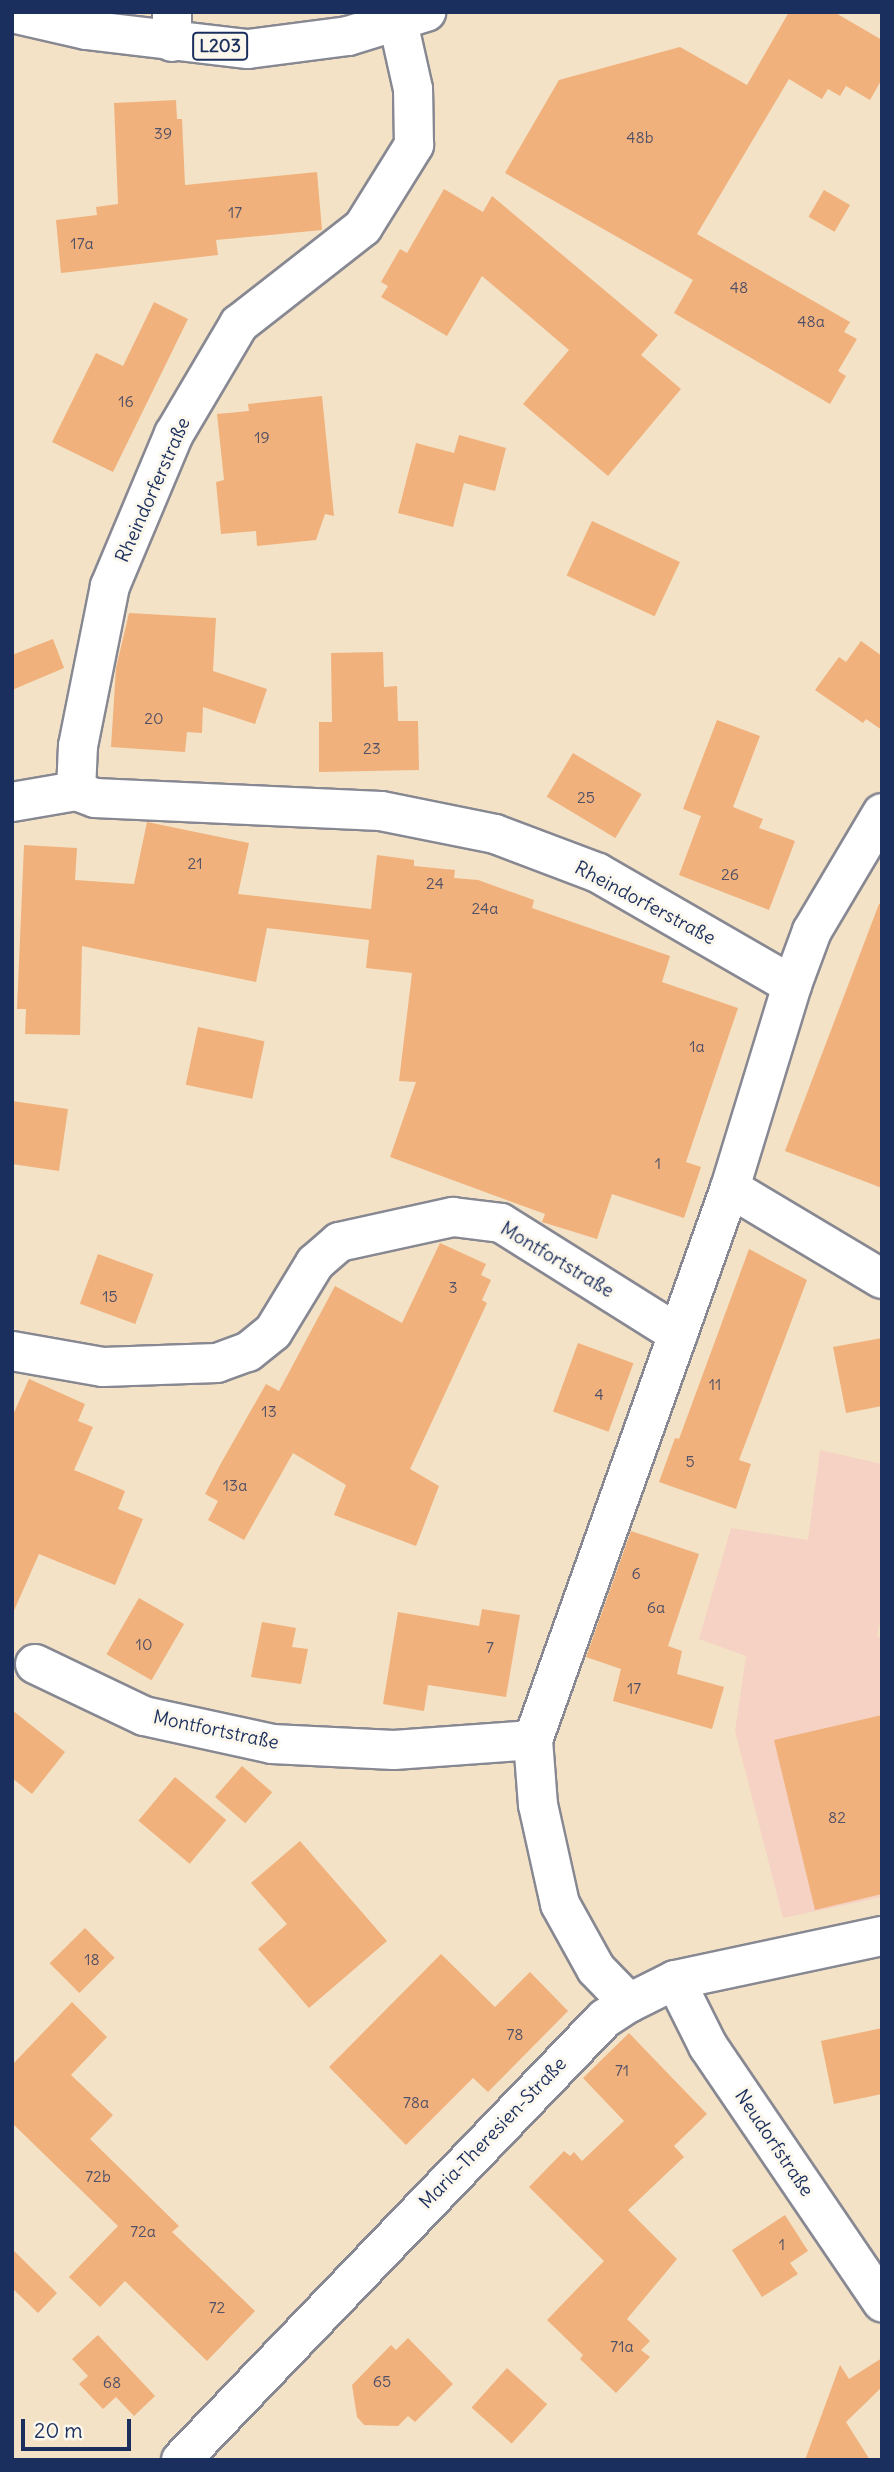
<!DOCTYPE html>
<html>
<head>
<meta charset="utf-8">
<style>
	body { margin:0 }
	#map { position:relative; width:894px; height:2472px; overflow:hidden; background:#f3e2c5; font-family:Delius,sans-serif }
	div>[style] { position:absolute }
	.built>* { inset:0; background:#f6d2c4 }
	.building>* { inset:0; background:#f0b17d; transform-origin:0 0 }
	.roads { filter:drop-shadow(2px 0 #878892) drop-shadow(-2px 0 #878892) drop-shadow(0 2px #878892) drop-shadow(0 -2px #878892) }
	.street>* { height:38px; margin:-19px; padding:0 19px; transform-origin:19px; border-radius:19px; background:#fff }
	.primary>* { height:38px; margin:-19px; padding:0 19px; transform-origin:19px; border-radius:19px; background:#fff }
	span { translate:-50% -50%; white-space:nowrap; text-align:center; line-height:1.15; -webkit-text-stroke:6px #fbf7ec; paint-order:stroke }
	.number-label { font-size:16px; color:#505066 }
	.number-label span { -webkit-text-stroke-width:0 }
	.shield-label span { padding:2px 5px; background:#fbf7ec; border:2px solid; border-radius:5px; -webkit-text-stroke-width:0 }
	.shield-label { font-size:18px; color:#1b2f5e; font-weight:700 }
	.street-label { font-size:19px; color:#1b2f5e }
	.frame { position:absolute; inset:0; border:14px solid #1b2f5e; pointer-events:none }
	.scale { position:absolute; left:21px; top:2419px; width:110px; height:32px; box-sizing:border-box; border:4px solid #1b2f5e; border-top:0; padding-left:9px; font-size:21px; line-height:24px; white-space:nowrap; color:#1b2f5e; -webkit-text-stroke:5px #fbf7ec; paint-order:stroke }
</style>
</head>
<body>
<div id="map">
	<div class="built">
		<div style="clip-path:polygon(820px 1450px,882px 1464px,882px 1613px,877px 1636px,882px 1639px,882px 1897px,783px 1918px,735px 1731px,746px 1656px,699px 1639px,731px 1528px,808px 1540px)"></div>
	</div>
	<div class="building">
		<div style="clip-path:polygon(789px 12px,834px 12px,882px 40px,882px 79px,870px 100px,846px 86px,840px 96px,828px 89px,822px 99px,789px 79px,697px 234px,850px 322px,844px 332px,857px 339px,838px 371px,846px 376px,830px 404px,674px 313px,693px 280px,505px 173px,559px 80px,680px 47px,747px 85px)"></div>
		<div style="clip-path:polygon(176px 100px,177px 119px,182px 119px,185px 185px,317px 172px,322px 230px,216px 240px,218px 255px,61px 273px,56px 220px,97px 215px,96px 207px,118px 204px,114px 103px)"></div>
		<div style="clip-path:polygon(444px 189px,483px 212px,492px 196px,658px 335px,641px 355px,681px 389px,608px 476px,523px 404px,569px 350px,482px 276px,447px 336px,381px 297px,388px 286px,381px 282px,400px 249px,407px 253px)"></div>
		<div style="left:824px;top:190px;width:30px;height:31px;rotate:30deg"></div>
		<div style="clip-path:polygon(154px 302px,188px 319px,113px 472px,52px 442px,96px 353px,123px 366px)"></div>
		<div style="clip-path:polygon(322px 396px,334px 516px,325px 514px,316px 540px,257px 546px,256px 531px,221px 534px,216px 482px,224px 480px,217px 414px,249px 411px,248px 404px)"></div>
		<div style="clip-path:polygon(459px 435px,506px 448px,495px 491px,464px 483px,453px 527px,398px 513px,416px 443px,454px 453px)"></div>
		<div style="left:592px;top:521px;width:97px;height:60px;rotate:25deg"></div>
		<div style="clip-path:polygon(129px 613px,216px 618px,213px 671px,267px 689px,255px 724px,203px 707px,202px 733px,187px 732px,185px 752px,111px 747px,116px 668px)"></div>
		<div style="clip-path:polygon(53px 639px,64px 668px,12px 690px,12px 655px)"></div>
		<div style="clip-path:polygon(861px 641px,882px 656px,882px 730px,866px 719px,863px 723px,815px 690px,839px 657px,846px 662px)"></div>
		<div style="clip-path:polygon(383px 652px,384px 687px,397px 686px,398px 721px,418px 721px,419px 770px,319px 772px,319px 722px,332px 722px,331px 653px)"></div>
		<div style="clip-path:polygon(717px 720px,760px 736px,733px 807px,763px 819px,759px 828px,795px 841px,769px 910px,679px 875px,701px 816px,683px 809px)"></div>
		<div style="left:573px;top:753px;width:80px;height:51px;rotate:31deg"></div>
		<div style="clip-path:polygon(147px 822px,249px 843px,238px 894px,371px 909px,377px 855px,414px 860px,414px 866px,455px 870px,454px 878px,478px 880px,534px 900px,532px 908px,670px 956px,662px 982px,738px 1008px,686px 1162px,701px 1167px,684px 1218px,612px 1194px,597px 1239px,542px 1222px,545px 1214px,390px 1157px,416px 1082px,399px 1081px,412px 973px,366px 968px,369px 940px,267px 928px,256px 982px,82px 946px,80px 1035px,25px 1034px,26px 1009px,17px 1009px,24px 845px,77px 848px,75px 880px,134px 884px)"></div>
		<div style="clip-path:polygon(879px 904px,882px 904px,882px 1188px,785px 1151px)"></div>
		<div style="left:198px;top:1027px;width:68px;height:59px;rotate:12deg"></div>
		<div style="clip-path:polygon(12px 1101px,68px 1109px,59px 1171px,12px 1164px)"></div>
		<div style="clip-path:polygon(440px 1243px,486px 1264px,481px 1275px,491px 1280px,482px 1300px,487px 1303px,410px 1469px,439px 1486px,416px 1546px,334px 1515px,346px 1485px,293px 1453px,244px 1540px,208px 1520px,218px 1501px,205px 1494px,220px 1465px,266px 1384px,279px 1391px,335px 1286px,402px 1323px)"></div>
		<div style="clip-path:polygon(749px 1249px,807px 1280px,739px 1460px,751px 1464px,736px 1509px,659px 1482px,675px 1438px,679px 1439px)"></div>
		<div style="left:98px;top:1254px;width:59px;height:53px;rotate:20deg"></div>
		<div style="clip-path:polygon(882px 1338px,882px 1406px,846px 1413px,833px 1347px)"></div>
		<div style="left:578px;top:1343px;width:59px;height:73px;rotate:20deg"></div>
		<div style="clip-path:polygon(29px 1379px,85px 1404px,78px 1421px,93px 1427px,74px 1470px,125px 1491px,118px 1509px,143px 1519px,115px 1585px,39px 1554px,12px 1615px,12px 1417px)"></div>
		<div style="clip-path:polygon(631px 1531px,699px 1554px,668px 1646px,682px 1651px,677px 1674px,724px 1687px,712px 1729px,613px 1701px,621px 1669px,586px 1657px)"></div>
		<div style="left:139px;top:1598px;width:52px;height:65px;rotate:30deg"></div>
		<div style="clip-path:polygon(482px 1609px,520px 1615px,506px 1697px,428px 1685px,424px 1711px,383px 1704px,398px 1612px,479px 1626px)"></div>
		<div style="clip-path:polygon(262px 1622px,296px 1628px,292px 1647px,308px 1649px,301px 1684px,251px 1677px)"></div>
		<div style="clip-path:polygon(12px 1710px,65px 1752px,32px 1794px,12px 1778px)"></div>
		<div style="clip-path:polygon(882px 1715px,882px 1894px,815px 1910px,774px 1740px)"></div>
		<div style="left:242px;top:1766px;width:40px;height:41px;rotate:41deg"></div>
		<div style="left:175px;top:1777px;width:67px;height:57px;rotate:40deg"></div>
		<div style="clip-path:polygon(300px 1841px,387px 1941px,309px 2008px,258px 1949px,287px 1924px,251px 1883px)"></div>
		<div style="left:85px;top:1928px;width:42px;height:50px;rotate:45deg"></div>
		<div style="clip-path:polygon(441px 1954px,495px 2007px,530px 1972px,568px 2011px,488px 2092px,473px 2078px,406px 2145px,329px 2067px)"></div>
		<div style="clip-path:polygon(72px 2002px,107px 2037px,71px 2075px,113px 2115px,90px 2139px,179px 2226px,172px 2232px,255px 2311px,207px 2361px,125px 2281px,100px 2307px,69px 2277px,118px 2226px,12px 2123px,12px 2065px)"></div>
		<div style="clip-path:polygon(882px 2028px,882px 2094px,834px 2104px,821px 2041px)"></div>
		<div style="clip-path:polygon(629px 2033px,707px 2114px,674px 2146px,684px 2157px,628px 2210px,677px 2259px,627px 2319px,650px 2341px,641px 2350px,650px 2357px,616px 2393px,580px 2359px,583px 2355px,547px 2320px,604px 2261px,529px 2187px,564px 2151px,570px 2156px,574px 2152px,582px 2161px,624px 2121px,583px 2078px)"></div>
		<div style="clip-path:polygon(785px 2215px,808px 2251px,790px 2263px,798px 2274px,762px 2297px,732px 2250px)"></div>
		<div style="clip-path:polygon(12px 2249px,57px 2293px,38px 2313px,12px 2288px)"></div>
		<div style="clip-path:polygon(98px 2335px,155px 2396px,134px 2416px,116px 2397px,103px 2409px,79px 2384px,88px 2376px,72px 2359px)"></div>
		<div style="clip-path:polygon(408px 2338px,453px 2384px,415px 2422px,408px 2416px,398px 2426px,364px 2425px,357px 2417px,352px 2385px,391px 2345px,396px 2350px)"></div>
		<div style="clip-path:polygon(882px 2358px,882px 2387px,846px 2422px,870px 2460px,805px 2460px,840px 2365px,849px 2379px)"></div>
		<div style="left:507px;top:2368px;width:54px;height:53px;rotate:42deg"></div>
	</div>
	<div class="roads">
		<div class="street">
			<div style="left:172px;top:12px;width:30px;rotate:90deg"></div>
			<div style="left:76px;top:791px;width:45px;rotate:-87.5deg"></div>
			<div style="left:78px;top:746px;width:163px;rotate:-78.7deg"></div>
			<div style="left:110px;top:586px;width:165px;rotate:-67.2deg"></div>
			<div style="left:174px;top:434px;width:128px;rotate:-59.4deg"></div>
			<div style="left:239px;top:324px;width:157px;rotate:-38deg"></div>
			<div style="left:363px;top:227px;width:97px;rotate:-58.1deg"></div>
			<div style="left:414px;top:145px;width:56px;rotate:-91deg"></div>
			<div style="left:413px;top:89px;width:69px;rotate:-102.6deg"></div>
			<div style="left:12px;top:802px;width:65px;rotate:-9.8deg"></div>
			<div style="left:76px;top:791px;width:20px;rotate:20deg"></div>
			<div style="left:95px;top:798px;width:286px;rotate:2.6deg"></div>
			<div style="left:381px;top:811px;width:116px;rotate:11.4deg"></div>
			<div style="left:495px;top:834px;width:110px;rotate:20.7deg"></div>
			<div style="left:598px;top:873px;width:224px;rotate:30deg"></div>
			<div style="left:730px;top:1188px;width:177px;rotate:30.9deg"></div>
			<div style="left:12px;top:1351px;width:92px;rotate:10deg"></div>
			<div style="left:103px;top:1367px;width:114px;rotate:-2deg"></div>
			<div style="left:217px;top:1363px;width:33px;rotate:-20deg"></div>
			<div style="left:248px;top:1352px;width:32px;rotate:-39deg"></div>
			<div style="left:273px;top:1332px;width:81px;rotate:-58.7deg"></div>
			<div style="left:315px;top:1263px;width:32px;rotate:-41deg"></div>
			<div style="left:339px;top:1242px;width:117px;rotate:-12.4deg"></div>
			<div style="left:453px;top:1217px;width:48px;rotate:7.1deg"></div>
			<div style="left:501px;top:1223px;width:209px;rotate:32.1deg"></div>
			<div style="left:35px;top:1664px;width:121px;rotate:25.5deg"></div>
			<div style="left:144px;top:1716px;width:131px;rotate:12.3deg"></div>
			<div style="left:272px;top:1744px;width:122px;rotate:2.8deg"></div>
			<div style="left:394px;top:1750px;width:139px;rotate:-4.1deg"></div>
			<div style="left:675px;top:1980px;width:74px;rotate:63.4deg"></div>
			<div style="left:708px;top:2046px;width:310px;rotate:55.8deg"></div>
			<div style="left:629px;top:2003px;width:47px;rotate:-134.1deg"></div>
			<div style="left:596px;top:1969px;width:74px;rotate:-119deg"></div>
			<div style="left:560px;top:1904px;width:101px;rotate:-102.5deg"></div>
			<div style="left:538px;top:1805px;width:65px;rotate:-94.4deg"></div>
			<div style="left:533px;top:1740px;width:586px;rotate:-70.36deg"></div>
			<div style="left:730px;top:1188px;width:212px;rotate:-73deg"></div>
			<div style="left:792px;top:985px;width:58px;rotate:-69.7deg"></div>
			<div style="left:812px;top:931px;width:137px;rotate:-59.3deg"></div>
			<div style="left:181px;top:2460px;width:611px;rotate:-46.19deg"></div>
			<div style="left:604px;top:2019px;width:30px;rotate:-33deg"></div>
			<div style="left:629px;top:2003px;width:51px;rotate:-26.6deg"></div>
			<div style="left:675px;top:1980px;width:212px;rotate:-12deg"></div>
		</div>
		<div class="primary">
			<div style="left:12px;top:13px;width:76px;rotate:12.9deg"></div>
			<div style="left:86px;top:30px;width:163px;rotate:6.7deg"></div>
			<div style="left:248px;top:49px;width:101px;rotate:-7.4deg"></div>
			<div style="left:348px;top:36px;width:82px;rotate:-17.1deg"></div>
		</div>
	</div>
	<div class="number-label">
		<span style="left:163px;top:133px">39</span>
		<span style="left:640px;top:137px">48b</span>
		<span style="left:235px;top:212px">17</span>
		<span style="left:82px;top:243px">17a</span>
		<span style="left:739px;top:287px">48</span>
		<span style="left:811px;top:321px">48a</span>
		<span style="left:126px;top:401px">16</span>
		<span style="left:262px;top:437px">19</span>
		<span style="left:154px;top:718px">20</span>
		<span style="left:372px;top:748px">23</span>
		<span style="left:586px;top:797px">25</span>
		<span style="left:195px;top:863px">21</span>
		<span style="left:730px;top:874px">26</span>
		<span style="left:435px;top:883px">24</span>
		<span style="left:485px;top:908px">24a</span>
		<span style="left:697px;top:1046px">1a</span>
		<span style="left:658px;top:1163px">1</span>
		<span style="left:453px;top:1287px">3</span>
		<span style="left:110px;top:1296px">15</span>
		<span style="left:715px;top:1384px">11</span>
		<span style="left:599px;top:1394px">4</span>
		<span style="left:269px;top:1411px">13</span>
		<span style="left:690px;top:1461px">5</span>
		<span style="left:235px;top:1485px">13a</span>
		<span style="left:636px;top:1573px">6</span>
		<span style="left:656px;top:1607px">6a</span>
		<span style="left:144px;top:1644px">10</span>
		<span style="left:490px;top:1647px">7</span>
		<span style="left:634px;top:1688px">17</span>
		<span style="left:837px;top:1817px">82</span>
		<span style="left:92px;top:1959px">18</span>
		<span style="left:515px;top:2034px">78</span>
		<span style="left:622px;top:2070px">71</span>
		<span style="left:416px;top:2102px">78a</span>
		<span style="left:98px;top:2176px">72b</span>
		<span style="left:143px;top:2231px">72a</span>
		<span style="left:782px;top:2244px">1</span>
		<span style="left:217px;top:2307px">72</span>
		<span style="left:622px;top:2346px">71a</span>
		<span style="left:382px;top:2381px">65</span>
		<span style="left:112px;top:2382px">68</span>
	</div>
	<div class="shield-label">
		<span style="left:220px;top:46px">L203</span>
	</div>
	<div class="street-label">
		<span style="left:153px;top:490px;rotate:-66deg">Rheindorferstraße</span>
		<span style="left:645px;top:903px;rotate:28deg">Rheindorferstraße</span>
		<span style="left:557px;top:1260px;rotate:31deg">Montfortstraße</span>
		<span style="left:216px;top:1730px;rotate:12deg">Montfortstraße</span>
		<span style="left:493px;top:2133px;rotate:-46deg">Maria-Theresien-Straße</span>
		<span style="left:774px;top:2143px;rotate:56deg">Neudorfstraße</span>
	</div>
	<div class="frame"></div>
	<div class="scale">20 m</div>
</div>
</body>
</html>
